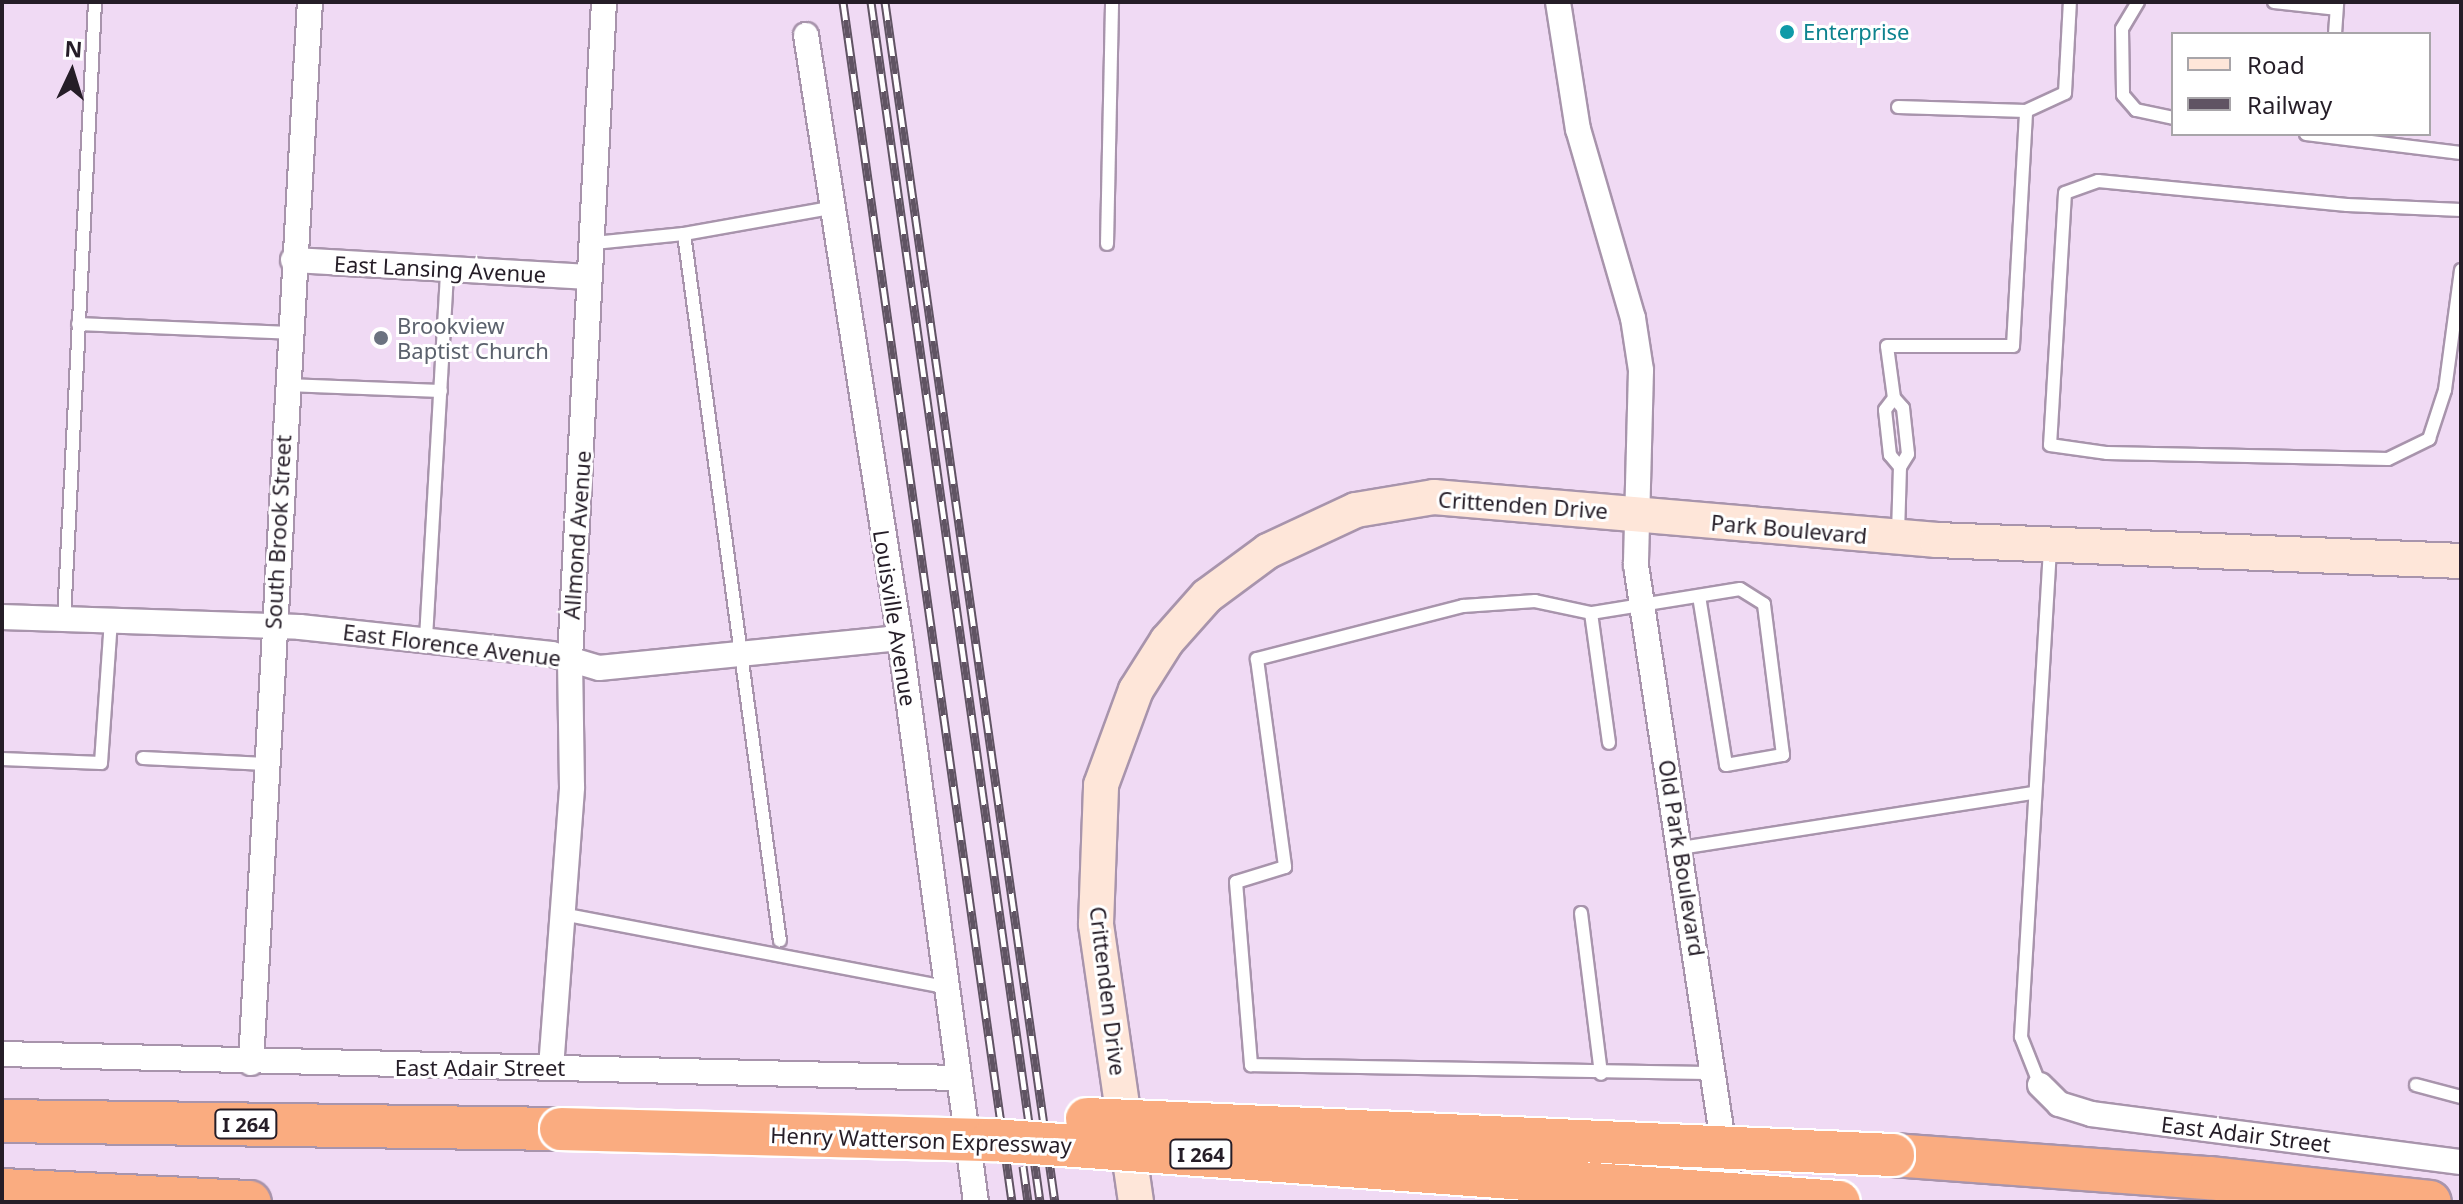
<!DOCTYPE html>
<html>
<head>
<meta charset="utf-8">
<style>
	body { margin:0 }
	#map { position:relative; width:2463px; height:1204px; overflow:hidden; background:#f0daf4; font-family:"Noto Sans",sans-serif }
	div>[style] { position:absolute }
	.roads { filter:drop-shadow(2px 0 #a894ac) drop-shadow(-2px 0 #a894ac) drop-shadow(0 2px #a894ac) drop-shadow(0 -2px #a894ac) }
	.service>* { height:12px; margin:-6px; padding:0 6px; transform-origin:6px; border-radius:6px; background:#fff }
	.minor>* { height:24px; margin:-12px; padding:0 12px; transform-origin:12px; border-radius:12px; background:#fff }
	.secondary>* { height:34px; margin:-17px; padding:0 17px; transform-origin:17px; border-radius:17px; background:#fee6d9 }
	.motorway>* { height:42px; margin:-21px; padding:0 21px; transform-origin:21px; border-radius:21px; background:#faac80 }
	.rail>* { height:9px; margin-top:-4.5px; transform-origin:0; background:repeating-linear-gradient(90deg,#fff 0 18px,#605463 0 36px); box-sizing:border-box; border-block:2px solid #605463 }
	.bridges { filter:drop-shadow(2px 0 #fff) drop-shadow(-2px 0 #fff) drop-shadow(0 2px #fff) drop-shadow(0 -2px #fff) }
	.motorway-bridge>* { height:42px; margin:-21px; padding:0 21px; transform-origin:21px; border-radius:21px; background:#faac80 }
	.dots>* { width:22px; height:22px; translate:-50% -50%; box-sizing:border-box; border:4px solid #fff; border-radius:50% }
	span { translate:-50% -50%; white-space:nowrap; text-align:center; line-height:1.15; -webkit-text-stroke:6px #fff; paint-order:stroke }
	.shield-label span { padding:2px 6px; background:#fff; border:2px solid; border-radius:6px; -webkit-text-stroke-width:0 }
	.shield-label { font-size:20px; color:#251d27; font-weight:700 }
	.culture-label { font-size:22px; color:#0d838f }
	.left { translate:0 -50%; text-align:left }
	.street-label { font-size:22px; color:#251d27 }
	.worship-label { font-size:22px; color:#5b616d }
	.frame { position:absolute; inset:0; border:4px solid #251d27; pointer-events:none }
	.legend { position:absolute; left:2171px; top:32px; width:260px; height:104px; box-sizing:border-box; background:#fff; border:2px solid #a8a5a9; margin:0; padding:10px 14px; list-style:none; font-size:24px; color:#251d27 }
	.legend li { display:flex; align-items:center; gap:16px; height:40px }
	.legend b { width:40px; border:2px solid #a8a5a9 }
	.north { position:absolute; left:32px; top:32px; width:80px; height:80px; -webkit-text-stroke:6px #fff; paint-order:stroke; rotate:4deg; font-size:22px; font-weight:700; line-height:32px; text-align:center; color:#251d27 }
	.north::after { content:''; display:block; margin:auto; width:28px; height:36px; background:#251d27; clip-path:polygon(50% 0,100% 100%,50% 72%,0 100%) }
</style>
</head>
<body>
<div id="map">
	<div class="roads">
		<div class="service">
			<div style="left:2138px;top:2px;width:31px;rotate:121deg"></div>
			<div style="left:2122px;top:29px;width:66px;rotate:89.1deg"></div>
			<div style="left:2123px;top:95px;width:20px;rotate:49deg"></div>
			<div style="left:2136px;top:110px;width:38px;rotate:12deg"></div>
			<div style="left:2274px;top:2px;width:62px;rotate:6.4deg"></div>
			<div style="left:2335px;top:34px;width:32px;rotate:-86deg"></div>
			<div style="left:1898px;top:107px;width:128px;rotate:1.8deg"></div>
			<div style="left:2026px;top:111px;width:43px;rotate:-24.8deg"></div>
			<div style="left:2065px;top:93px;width:91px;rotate:-86.9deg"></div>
			<div style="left:2306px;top:134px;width:156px;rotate:7deg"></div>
			<div style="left:2461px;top:210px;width:114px;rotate:-177.5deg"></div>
			<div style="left:2347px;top:205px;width:250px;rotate:-174.5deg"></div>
			<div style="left:2098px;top:181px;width:35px;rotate:160deg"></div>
			<div style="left:2065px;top:193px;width:252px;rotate:93.4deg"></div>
			<div style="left:2050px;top:445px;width:58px;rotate:8deg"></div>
			<div style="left:2107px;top:453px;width:281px;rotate:1.2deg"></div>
			<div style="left:2388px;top:459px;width:46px;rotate:-26deg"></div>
			<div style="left:2429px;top:439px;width:52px;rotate:-71.9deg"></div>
			<div style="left:2445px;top:390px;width:121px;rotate:-82.4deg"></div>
			<div style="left:684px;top:234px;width:713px;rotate:82.27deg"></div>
			<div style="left:594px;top:243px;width:90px;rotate:-5.7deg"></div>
			<div style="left:684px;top:234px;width:154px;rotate:-10.1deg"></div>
			<div style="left:1107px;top:244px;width:242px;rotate:-88.8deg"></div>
			<div style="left:78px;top:324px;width:212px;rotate:2.4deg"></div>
			<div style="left:286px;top:385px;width:155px;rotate:2.2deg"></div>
			<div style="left:1894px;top:398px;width:52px;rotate:-97.7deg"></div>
			<div style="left:1887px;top:346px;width:126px"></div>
			<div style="left:2013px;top:346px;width:235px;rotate:-86.8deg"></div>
			<div style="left:1898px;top:534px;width:67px;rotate:-88.3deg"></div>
			<div style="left:1900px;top:467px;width:15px;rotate:-58deg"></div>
			<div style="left:1908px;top:454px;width:46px;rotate:-96.2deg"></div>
			<div style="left:1903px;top:408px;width:13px;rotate:-132deg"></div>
			<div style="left:1894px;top:398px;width:15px;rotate:127deg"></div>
			<div style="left:1885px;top:410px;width:45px;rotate:83.7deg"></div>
			<div style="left:1890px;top:455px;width:16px;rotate:50deg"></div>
			<div style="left:1699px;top:596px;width:171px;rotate:80.9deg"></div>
			<div style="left:1726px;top:765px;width:58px;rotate:-10deg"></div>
			<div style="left:1783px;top:755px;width:152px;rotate:-97.2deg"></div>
			<div style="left:1764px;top:604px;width:28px;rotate:-148deg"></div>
			<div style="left:1740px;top:589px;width:151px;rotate:170.8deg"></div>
			<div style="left:1591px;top:613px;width:57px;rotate:-167.9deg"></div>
			<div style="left:1535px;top:601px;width:72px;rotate:176deg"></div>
			<div style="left:1463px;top:606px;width:213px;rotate:165.6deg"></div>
			<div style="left:1257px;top:659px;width:210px;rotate:82.3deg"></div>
			<div style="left:1285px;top:867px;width:51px;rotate:163deg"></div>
			<div style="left:1236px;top:882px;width:184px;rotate:85.3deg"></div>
			<div style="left:1251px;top:1065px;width:464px;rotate:1deg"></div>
			<div style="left:1591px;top:613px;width:131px;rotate:82.1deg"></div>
			<div style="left:64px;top:619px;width:618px;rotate:-87.12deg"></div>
			<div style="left:426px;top:638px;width:369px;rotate:-86.7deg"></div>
			<div style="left:143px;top:758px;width:123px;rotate:2.8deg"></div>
			<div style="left:2px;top:759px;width:99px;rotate:2.3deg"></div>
			<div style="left:101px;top:763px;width:142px;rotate:-86deg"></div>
			<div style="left:1681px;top:848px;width:357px;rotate:-8.9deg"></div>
			<div style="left:1581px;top:913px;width:162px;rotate:82.9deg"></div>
			<div style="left:562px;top:914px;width:389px;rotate:10.8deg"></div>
			<div style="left:2040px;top:1085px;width:52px;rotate:-111.6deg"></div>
			<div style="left:2021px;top:1037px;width:492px;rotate:-86.6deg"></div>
			<div style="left:2416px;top:1085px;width:47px;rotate:14.9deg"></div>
		</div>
		<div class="minor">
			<div style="left:1558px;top:2px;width:129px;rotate:81.1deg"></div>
			<div style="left:1578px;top:129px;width:197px;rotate:73.8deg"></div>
			<div style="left:1633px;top:318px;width:53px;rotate:81.3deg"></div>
			<div style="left:1641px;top:370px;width:195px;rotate:91.5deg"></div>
			<div style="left:1636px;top:565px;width:644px;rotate:81.43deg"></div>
			<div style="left:806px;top:35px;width:610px;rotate:81.14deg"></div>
			<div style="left:900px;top:638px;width:569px;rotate:82.33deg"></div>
			<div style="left:293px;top:260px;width:293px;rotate:3.3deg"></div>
			<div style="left:2px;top:617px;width:298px;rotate:1.9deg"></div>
			<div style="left:300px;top:627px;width:253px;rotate:6.1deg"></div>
			<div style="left:552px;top:654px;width:49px;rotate:16.6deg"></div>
			<div style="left:599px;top:668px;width:302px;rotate:-5.7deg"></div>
			<div style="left:2px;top:1054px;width:956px;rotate:1.44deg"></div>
			<div style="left:251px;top:1063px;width:1063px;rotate:-86.82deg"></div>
			<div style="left:551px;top:1068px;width:282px;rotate:-85.7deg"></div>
			<div style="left:572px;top:787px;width:128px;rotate:-90.9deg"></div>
			<div style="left:570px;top:659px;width:658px;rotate:-87.04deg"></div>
			<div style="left:2040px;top:1085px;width:27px;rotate:45deg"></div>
			<div style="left:2059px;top:1104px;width:34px;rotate:17deg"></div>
			<div style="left:2091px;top:1114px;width:373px;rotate:7.4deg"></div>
		</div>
		<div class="secondary">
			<div style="left:1136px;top:1202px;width:281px;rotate:-98.2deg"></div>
			<div style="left:1096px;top:924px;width:139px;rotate:-87.9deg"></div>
			<div style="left:1101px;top:785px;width:101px;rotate:-69.8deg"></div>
			<div style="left:1136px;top:690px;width:58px;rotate:-57.7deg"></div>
			<div style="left:1167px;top:641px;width:60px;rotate:-48.4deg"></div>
			<div style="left:1207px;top:596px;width:76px;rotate:-36.4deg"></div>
			<div style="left:1268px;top:551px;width:97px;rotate:-25deg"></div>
			<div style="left:1356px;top:510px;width:79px;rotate:-9.5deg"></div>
			<div style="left:1434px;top:497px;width:505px;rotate:4.89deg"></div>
			<div style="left:1937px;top:540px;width:524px;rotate:2.29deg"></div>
		</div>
		<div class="motorway">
			<div style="left:2px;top:1121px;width:559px;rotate:0.82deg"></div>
			<div style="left:1893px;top:1155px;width:317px;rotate:4.2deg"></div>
			<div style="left:2209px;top:1178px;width:222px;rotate:6.2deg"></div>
			<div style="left:2px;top:1190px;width:248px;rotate:2.8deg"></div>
		</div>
	</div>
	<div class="rail">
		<div style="left:843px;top:2px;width:1212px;rotate:81.98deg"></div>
		<div style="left:871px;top:2px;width:1212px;rotate:81.98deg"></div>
		<div style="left:885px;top:2px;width:1212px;rotate:81.94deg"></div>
		<div style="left:1023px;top:1166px;width:36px;rotate:82deg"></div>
	</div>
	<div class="bridges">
		<div class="motorway-bridge">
			<div style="left:1087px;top:1119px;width:807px;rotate:2.56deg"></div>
			<div style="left:561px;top:1129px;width:432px;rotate:1.5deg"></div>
			<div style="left:993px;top:1140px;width:848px;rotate:4.19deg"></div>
		</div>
	</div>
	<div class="dots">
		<div style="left:1787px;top:32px;background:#0f9aa8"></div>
		<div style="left:381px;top:338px;background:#6b7280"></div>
	</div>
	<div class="shield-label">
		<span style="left:246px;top:1124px">I 264</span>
		<span style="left:1201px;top:1154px">I 264</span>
	</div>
	<div class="culture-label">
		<span class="left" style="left:1803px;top:32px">Enterprise</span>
	</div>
	<div class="street-label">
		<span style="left:440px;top:269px;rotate:3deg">East Lansing Avenue</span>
		<span style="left:1523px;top:505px;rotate:4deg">Crittenden Drive</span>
		<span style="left:1789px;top:529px;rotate:5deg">Park Boulevard</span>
		<span style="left:278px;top:532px;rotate:-87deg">South Brook Street</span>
		<span style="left:577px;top:535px;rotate:-86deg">Allmond Avenue</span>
		<span style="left:895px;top:618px;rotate:81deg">Louisville Avenue</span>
		<span style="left:452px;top:645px;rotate:7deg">East Florence Avenue</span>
		<span style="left:1682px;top:858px;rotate:81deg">Old Park Boulevard</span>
		<span style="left:1108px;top:991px;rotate:83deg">Crittenden Drive</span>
		<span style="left:480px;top:1068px">East Adair Street</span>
		<span style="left:2246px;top:1134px;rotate:7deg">East Adair Street</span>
		<span style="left:921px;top:1140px;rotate:2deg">Henry Watterson Expressway</span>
	</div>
	<div class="worship-label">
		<span class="left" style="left:397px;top:338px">Brookview<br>Baptist Church</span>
	</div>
	<div class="frame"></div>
	<ul class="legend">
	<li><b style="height:10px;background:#fee6d9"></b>Road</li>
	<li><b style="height:10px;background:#605463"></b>Railway</li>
	</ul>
	<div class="north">N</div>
</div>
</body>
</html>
